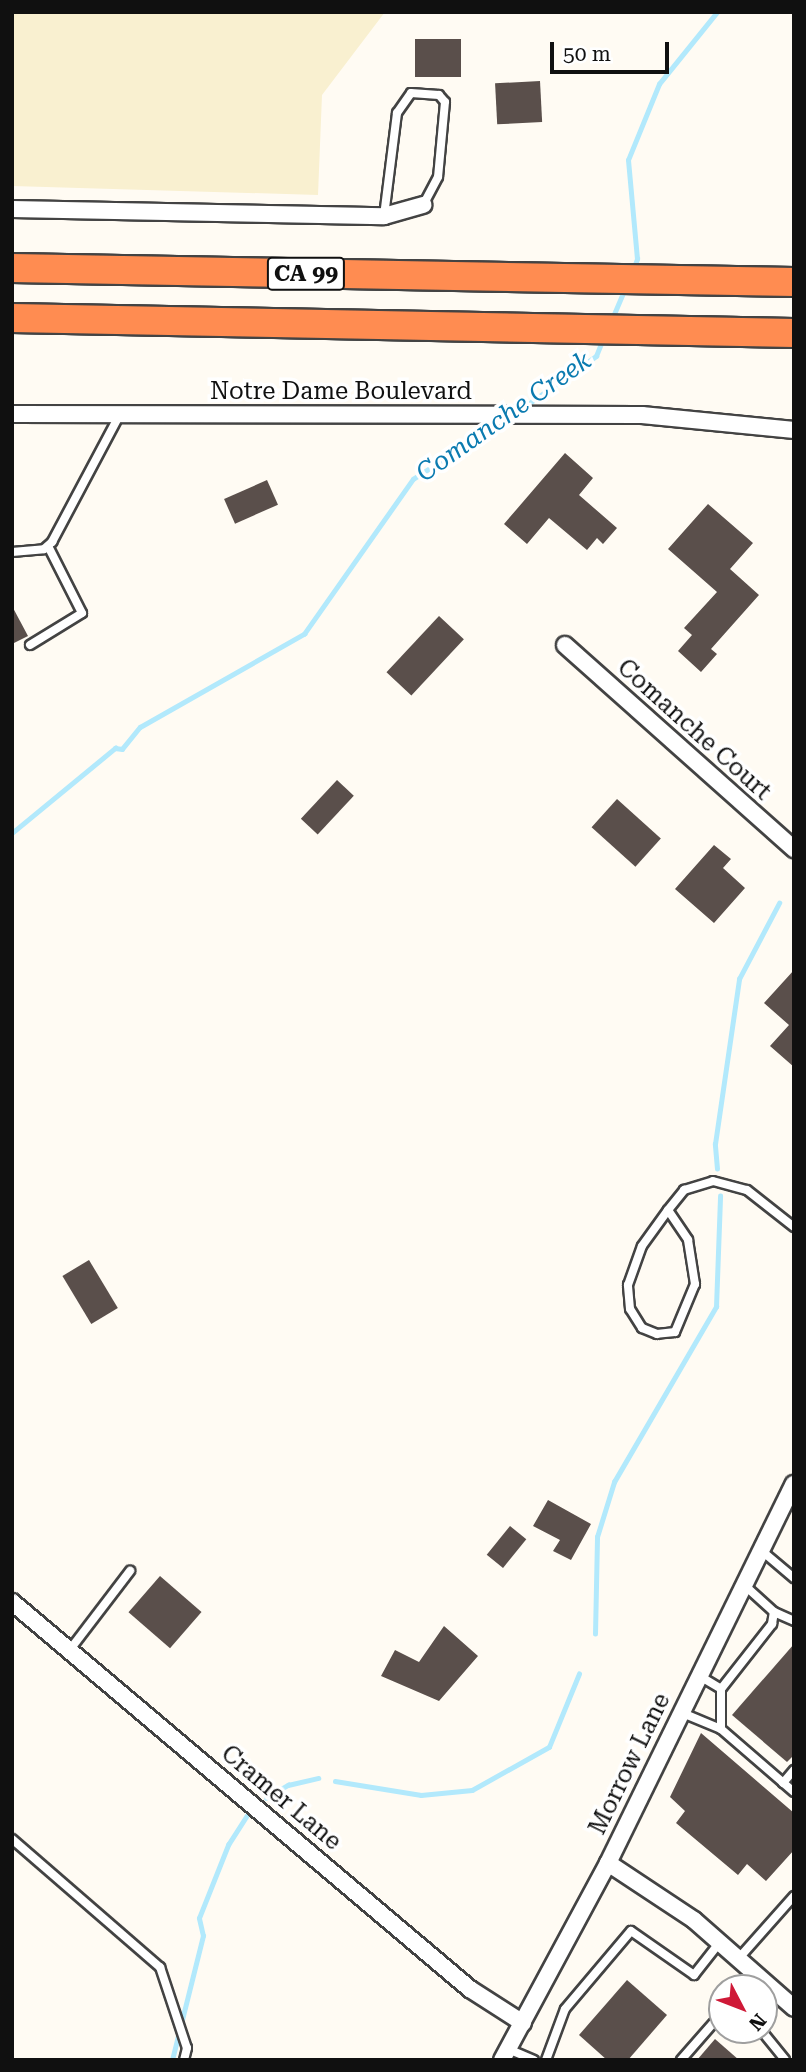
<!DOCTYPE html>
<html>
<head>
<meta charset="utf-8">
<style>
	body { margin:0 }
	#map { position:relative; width:806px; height:2072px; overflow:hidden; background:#fffbf3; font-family:"Roboto Serif",serif }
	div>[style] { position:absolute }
	.farmland>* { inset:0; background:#f9f0d0 }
	.stream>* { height:4.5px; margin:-2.25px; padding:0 2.25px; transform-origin:2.25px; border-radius:2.25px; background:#b2e9fc }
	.building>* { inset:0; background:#5a4f4b; transform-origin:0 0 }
	.roads { filter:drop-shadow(2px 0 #434343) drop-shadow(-2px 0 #434343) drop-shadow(0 2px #434343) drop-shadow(0 -2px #434343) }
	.lane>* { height:8px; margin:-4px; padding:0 4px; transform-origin:4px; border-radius:4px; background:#fff }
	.street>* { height:16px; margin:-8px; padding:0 8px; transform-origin:8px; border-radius:8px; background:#fff }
	.highway>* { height:28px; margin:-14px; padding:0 14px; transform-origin:14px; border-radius:14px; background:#ff8c51 }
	span { translate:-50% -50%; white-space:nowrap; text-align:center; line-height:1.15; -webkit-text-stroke:7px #fff; paint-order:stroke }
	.shield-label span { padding:2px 5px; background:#fff; border:2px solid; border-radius:5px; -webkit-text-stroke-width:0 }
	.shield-label { font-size:23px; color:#101010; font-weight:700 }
	.street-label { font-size:24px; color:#101010 }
	.water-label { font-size:26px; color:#0b7bb0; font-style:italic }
	.frame { position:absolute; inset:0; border:14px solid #101010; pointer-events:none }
	.north { position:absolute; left:708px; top:1974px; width:70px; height:70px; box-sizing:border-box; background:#fff; border:2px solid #9f9f9f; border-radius:50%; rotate:132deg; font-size:19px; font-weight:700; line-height:28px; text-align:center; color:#101010 }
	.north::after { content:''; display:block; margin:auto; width:24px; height:32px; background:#cf1937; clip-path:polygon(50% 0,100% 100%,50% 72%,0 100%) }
	.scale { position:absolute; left:550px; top:42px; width:119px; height:32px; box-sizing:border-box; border:4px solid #101010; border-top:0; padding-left:9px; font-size:21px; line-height:24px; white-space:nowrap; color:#101010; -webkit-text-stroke:5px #fff; paint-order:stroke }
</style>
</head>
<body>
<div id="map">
	<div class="farmland">
		<div style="clip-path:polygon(12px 12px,385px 12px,322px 95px,318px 195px,12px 186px)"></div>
	</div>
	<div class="stream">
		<div style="left:633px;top:270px;width:12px;rotate:-70deg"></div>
		<div style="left:637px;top:259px;width:99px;rotate:-95.2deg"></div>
		<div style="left:628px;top:160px;width:82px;rotate:-67.8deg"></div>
		<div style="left:659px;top:84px;width:92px;rotate:-51.1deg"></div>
		<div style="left:612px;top:319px;width:34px;rotate:-67deg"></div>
		<div style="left:521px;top:409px;width:92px;rotate:-35.2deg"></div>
		<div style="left:596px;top:356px;width:18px;rotate:-68deg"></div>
		<div style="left:12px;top:833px;width:134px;rotate:-39.5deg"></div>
		<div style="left:115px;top:748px;width:7px;rotate:8deg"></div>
		<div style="left:122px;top:749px;width:28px;rotate:-51deg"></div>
		<div style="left:140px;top:727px;width:189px;rotate:-29.6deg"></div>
		<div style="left:304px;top:634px;width:189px;rotate:-54.9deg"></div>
		<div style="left:413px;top:479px;width:109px;rotate:-32.7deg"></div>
		<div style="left:717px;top:1169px;width:25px;rotate:-95deg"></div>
		<div style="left:715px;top:1144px;width:167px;rotate:-81.7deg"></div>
		<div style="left:739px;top:979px;width:86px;rotate:-62.2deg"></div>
		<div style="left:595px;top:1634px;width:97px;rotate:-88.8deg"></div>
		<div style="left:597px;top:1537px;width:58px;rotate:-72.8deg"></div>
		<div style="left:614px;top:1482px;width:203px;rotate:-59.8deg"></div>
		<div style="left:716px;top:1307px;width:111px;rotate:-87.9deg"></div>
		<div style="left:335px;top:1781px;width:87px;rotate:9.2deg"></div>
		<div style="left:421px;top:1795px;width:51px;rotate:-5.6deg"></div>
		<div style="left:472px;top:1790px;width:88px;rotate:-29.2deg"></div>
		<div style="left:549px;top:1747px;width:79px;rotate:-67.7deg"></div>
		<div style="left:266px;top:1798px;width:26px;rotate:-31deg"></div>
		<div style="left:288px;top:1785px;width:31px;rotate:-13deg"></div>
		<div style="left:172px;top:2060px;width:128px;rotate:-76deg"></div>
		<div style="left:203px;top:1936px;width:18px;rotate:-103deg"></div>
		<div style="left:199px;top:1918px;width:79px;rotate:-68.3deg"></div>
		<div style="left:228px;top:1845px;width:43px;rotate:-57.4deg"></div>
	</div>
	<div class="building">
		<div style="left:415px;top:39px;width:46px;height:38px"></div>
		<div style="left:540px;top:81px;width:41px;height:45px;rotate:87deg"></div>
		<div style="clip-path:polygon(565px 453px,593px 478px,579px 495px,617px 528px,603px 544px,597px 538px,587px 550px,549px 518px,527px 544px,504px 524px)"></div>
		<div style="left:267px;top:480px;width:27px;height:47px;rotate:66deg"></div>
		<div style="clip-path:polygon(708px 504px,753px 543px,730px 569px,759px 595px,711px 649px,717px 654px,701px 672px,678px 651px,692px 635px,684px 628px,717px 592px,668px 549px)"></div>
		<div style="clip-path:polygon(12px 606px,28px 636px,12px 644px)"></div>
		<div style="left:439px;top:616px;width:34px;height:77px;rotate:43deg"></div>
		<div style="left:337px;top:780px;width:23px;height:53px;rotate:43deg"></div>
		<div style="left:617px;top:799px;width:59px;height:38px;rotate:42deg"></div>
		<div style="clip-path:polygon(714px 845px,731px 859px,723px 868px,745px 888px,714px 923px,675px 889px)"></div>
		<div style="clip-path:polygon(794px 970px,794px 1067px,770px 1046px,789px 1025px,764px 1003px)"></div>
		<div style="left:89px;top:1260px;width:56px;height:31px;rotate:59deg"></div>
		<div style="clip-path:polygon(548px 1500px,591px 1524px,571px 1560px,553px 1551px,560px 1540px,533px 1526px)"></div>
		<div style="left:510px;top:1526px;width:21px;height:37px;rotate:39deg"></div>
		<div style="left:160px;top:1576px;width:55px;height:48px;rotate:41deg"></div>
		<div style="clip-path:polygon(444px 1626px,478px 1656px,439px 1701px,381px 1676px,395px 1650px,419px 1662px)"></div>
		<div style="clip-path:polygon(794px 1644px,794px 1755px,787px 1762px,732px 1715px)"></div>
		<div style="clip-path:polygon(701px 1733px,794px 1813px,794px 1850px,766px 1881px,747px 1864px,738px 1875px,676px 1823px,685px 1811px,670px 1797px)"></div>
		<div style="clip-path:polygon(627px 1980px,667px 2015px,628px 2060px,607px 2060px,579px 2035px)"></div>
		<div style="clip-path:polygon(715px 2039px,739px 2060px,697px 2060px)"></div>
	</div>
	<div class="roads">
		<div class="lane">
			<div style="left:384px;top:216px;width:104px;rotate:-82.8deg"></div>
			<div style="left:397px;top:113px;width:24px;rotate:-55deg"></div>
			<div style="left:411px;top:93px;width:28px;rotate:4deg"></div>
			<div style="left:439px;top:95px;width:9px;rotate:49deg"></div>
			<div style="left:445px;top:102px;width:75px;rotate:95.3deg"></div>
			<div style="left:438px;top:177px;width:32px;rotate:118deg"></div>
			<div style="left:12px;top:552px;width:32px;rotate:-5deg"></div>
			<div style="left:44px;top:549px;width:11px;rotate:-41deg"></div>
			<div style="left:52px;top:542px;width:145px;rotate:-62deg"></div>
			<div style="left:30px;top:645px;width:61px;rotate:-31.6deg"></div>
			<div style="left:82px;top:613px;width:75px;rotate:-116.9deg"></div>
			<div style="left:668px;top:1210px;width:36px;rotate:56deg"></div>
			<div style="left:688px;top:1240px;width:45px;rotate:81deg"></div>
			<div style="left:695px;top:1284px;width:52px;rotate:112.6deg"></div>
			<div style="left:675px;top:1332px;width:18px;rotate:174deg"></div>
			<div style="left:657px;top:1334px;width:16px;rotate:-158deg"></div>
			<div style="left:642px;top:1328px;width:22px;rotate:-122deg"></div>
			<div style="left:630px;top:1309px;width:24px;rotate:-95deg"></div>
			<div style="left:628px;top:1285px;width:41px;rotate:-70.3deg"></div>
			<div style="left:642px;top:1246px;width:44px;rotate:-54.2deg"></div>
			<div style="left:668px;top:1210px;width:26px;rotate:-51deg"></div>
			<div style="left:684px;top:1190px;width:30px;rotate:-17deg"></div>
			<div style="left:713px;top:1181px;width:35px;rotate:15deg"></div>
			<div style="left:747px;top:1190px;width:60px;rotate:38.2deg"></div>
			<div style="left:762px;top:1551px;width:42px;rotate:40.2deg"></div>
			<div style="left:774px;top:1612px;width:22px;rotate:24deg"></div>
			<div style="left:69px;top:1651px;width:101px;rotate:-52.7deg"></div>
			<div style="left:698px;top:1675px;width:27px;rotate:31deg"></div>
			<div style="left:721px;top:1689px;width:83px;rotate:-51.9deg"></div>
			<div style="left:772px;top:1624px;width:12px;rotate:-81deg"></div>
			<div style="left:774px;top:1612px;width:42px;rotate:-137.9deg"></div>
			<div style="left:721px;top:1689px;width:40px;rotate:90deg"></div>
			<div style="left:721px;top:1729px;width:96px;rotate:40.8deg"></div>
			<div style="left:680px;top:1712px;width:44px;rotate:22.5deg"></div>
			<div style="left:783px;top:1783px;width:17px;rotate:-50deg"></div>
			<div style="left:12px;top:1839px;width:196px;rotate:40.9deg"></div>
			<div style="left:160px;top:1967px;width:85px;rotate:71.6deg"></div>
			<div style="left:187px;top:2048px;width:12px;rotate:104deg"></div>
			<div style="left:739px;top:1958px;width:83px;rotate:-48.4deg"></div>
			<div style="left:744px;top:1988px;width:20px;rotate:-49deg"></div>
			<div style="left:761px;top:2030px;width:38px;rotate:51deg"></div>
			<div style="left:508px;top:2049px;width:28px;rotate:23deg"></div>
			<div style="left:546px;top:2060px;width:54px;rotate:-69.6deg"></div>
			<div style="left:565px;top:2009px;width:102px;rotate:-49.8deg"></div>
			<div style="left:631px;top:1931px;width:77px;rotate:34.9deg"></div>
			<div style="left:694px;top:1975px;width:42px;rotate:-51.8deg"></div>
			<div style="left:681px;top:2060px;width:62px;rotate:-48.9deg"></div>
		</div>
		<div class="street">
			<div style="left:12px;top:209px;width:372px;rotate:1.1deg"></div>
			<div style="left:384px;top:216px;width:41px;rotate:-15.8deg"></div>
			<div style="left:12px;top:414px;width:630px;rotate:0.09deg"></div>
			<div style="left:642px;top:415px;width:153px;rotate:5.6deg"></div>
			<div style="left:565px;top:645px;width:307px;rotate:41.7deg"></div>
			<div style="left:12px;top:1602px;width:600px;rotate:40.2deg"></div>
			<div style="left:470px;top:1989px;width:63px;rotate:32.7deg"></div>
			<div style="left:608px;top:1863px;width:103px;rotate:33.5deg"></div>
			<div style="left:694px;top:1920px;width:133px;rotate:41.3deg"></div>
			<div style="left:502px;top:2060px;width:224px;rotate:-61.7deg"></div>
			<div style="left:608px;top:1863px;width:422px;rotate:-63.9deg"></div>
		</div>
		<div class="highway">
			<div style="left:12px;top:268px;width:782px;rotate:1.03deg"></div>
			<div style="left:12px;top:318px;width:782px;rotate:1.1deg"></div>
		</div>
	</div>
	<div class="shield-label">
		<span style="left:306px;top:274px">CA 99</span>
	</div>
	<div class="street-label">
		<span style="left:341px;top:392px">Notre Dame Boulevard</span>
		<span style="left:694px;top:730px;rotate:42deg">Comanche Court</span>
		<span style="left:630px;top:1764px;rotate:-64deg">Morrow Lane</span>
		<span style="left:281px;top:1798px;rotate:40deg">Cramer Lane</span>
	</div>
	<div class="water-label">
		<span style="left:504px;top:417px;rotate:-35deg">Comanche Creek</span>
	</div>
	<div class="frame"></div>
	<div class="north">N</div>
	<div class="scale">50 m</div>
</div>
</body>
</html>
